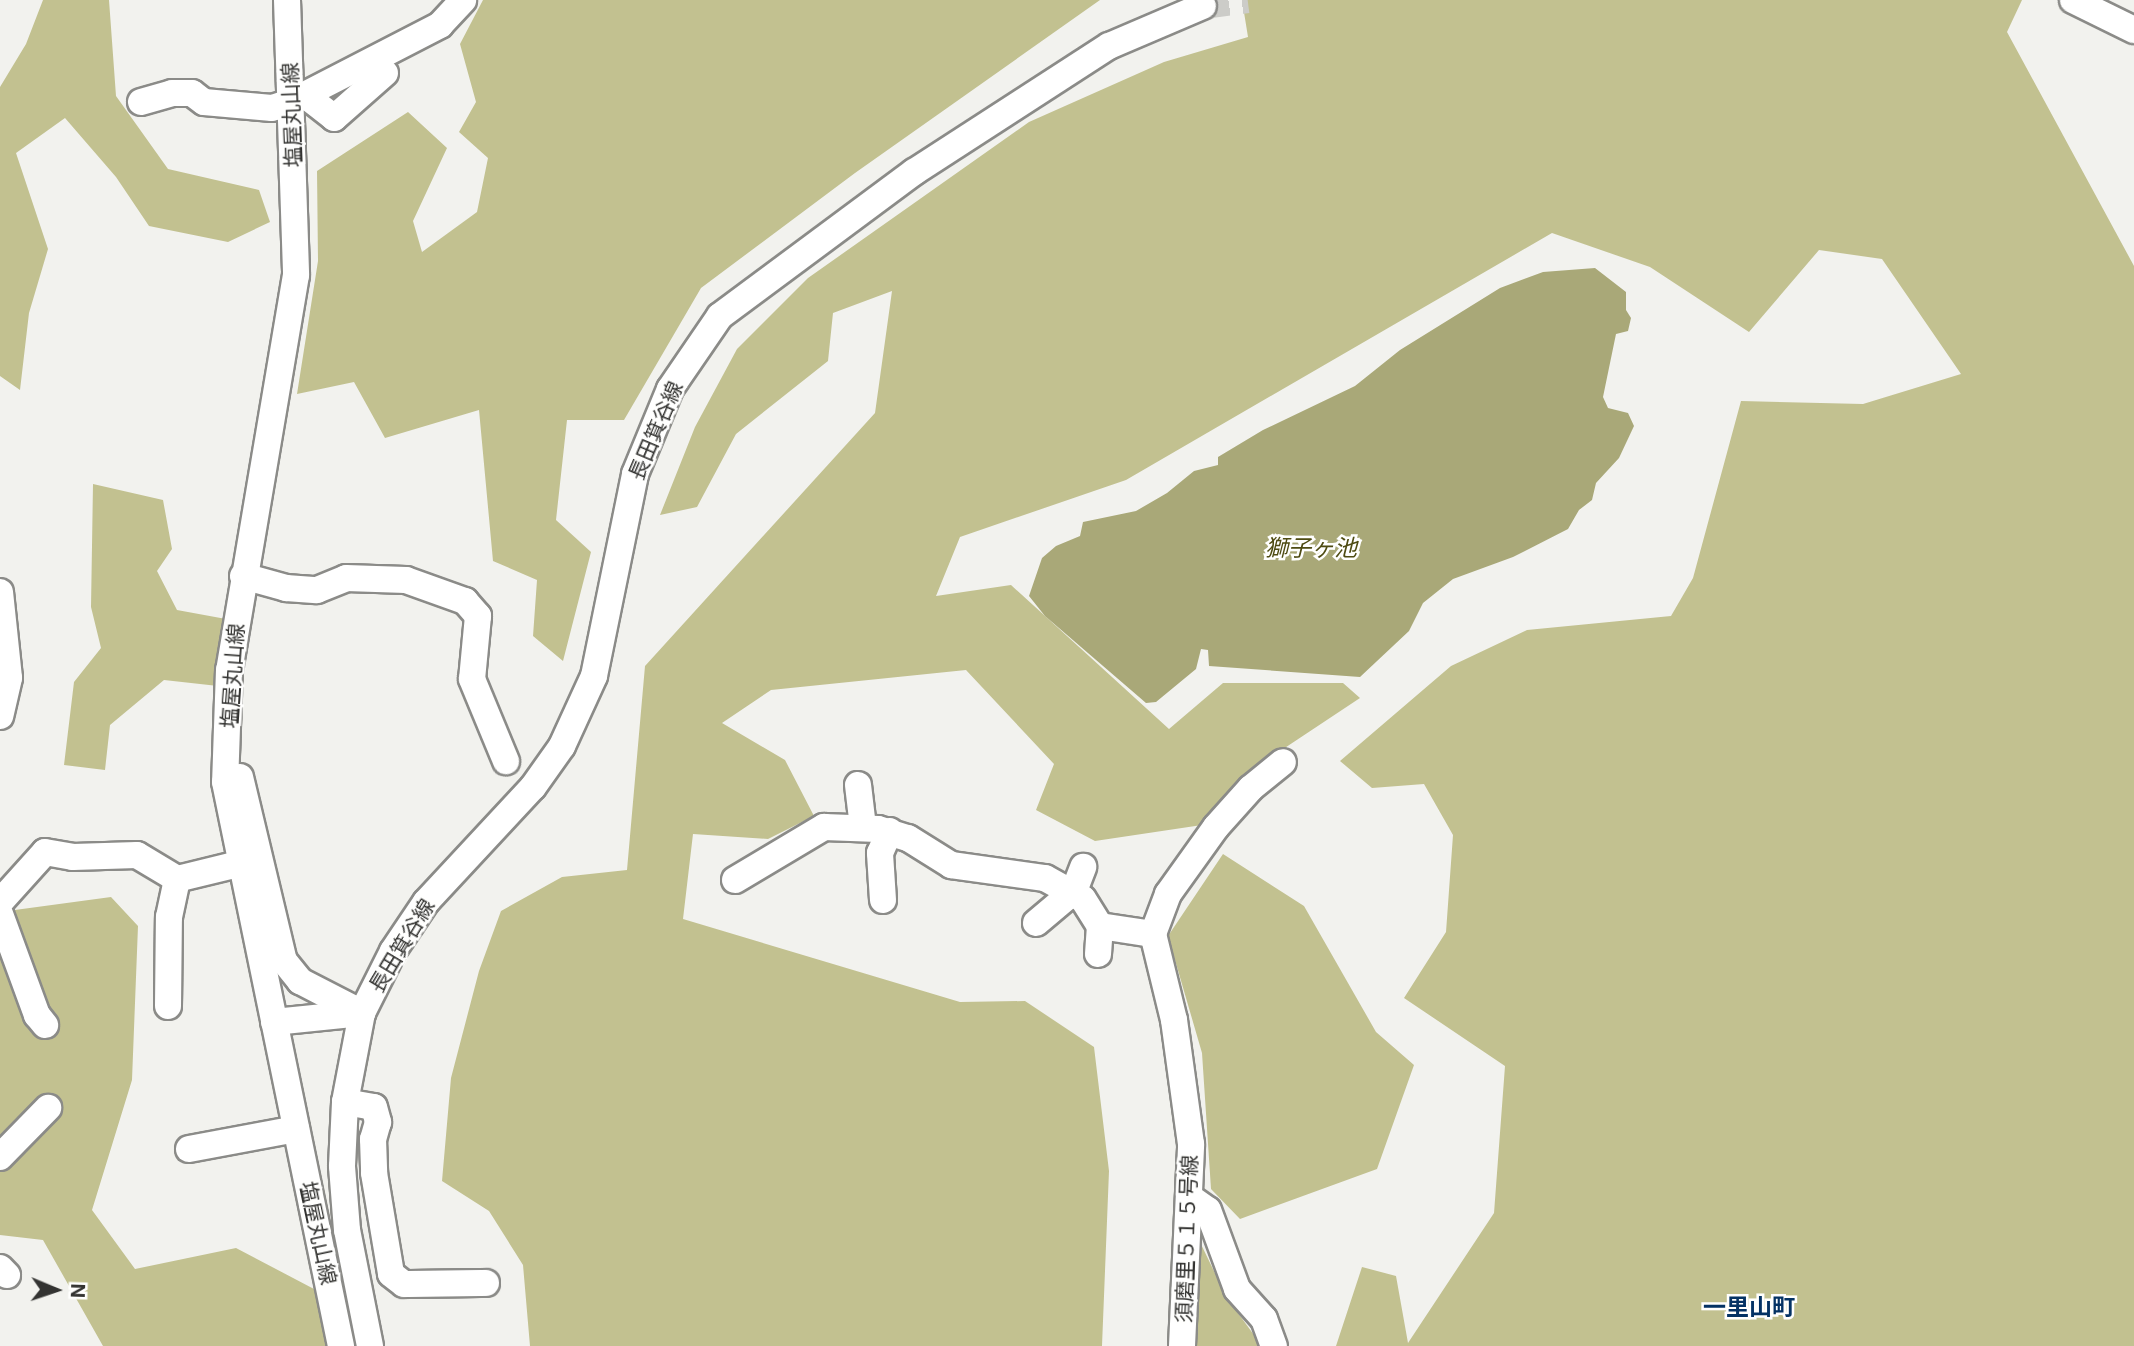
<!DOCTYPE html>
<html>
<head>
<meta charset="utf-8">
<style>
	body { margin:0 }
	#map { position:relative; width:2134px; height:1346px; overflow:hidden; background:#f2f2ee; font-family:Inter,"Noto Sans JP",sans-serif }
	div>[style] { position:absolute }
	.forest>* { inset:0; background:#c2c190 }
	.water>* { inset:0; background:#a9a878 }
	.minor-tunnel>* { height:26px; margin-top:-13px; transform-origin:0; background:repeating-linear-gradient(90deg,#ccccc8 0 26px,transparent 0 39px) }
	.roads { filter:drop-shadow(2px 0 #8b8b88) drop-shadow(-2px 0 #8b8b88) drop-shadow(0 2px #8b8b88) drop-shadow(0 -2px #8b8b88) }
	.minor>* { height:26px; margin:-13px; padding:0 13px; transform-origin:13px; border-radius:13px; background:#fff }
	span { translate:-50% -50%; white-space:nowrap; text-align:center; line-height:1.15; -webkit-text-stroke:5px #fffffe; paint-order:stroke }
	.street-label { font-size:21px; color:#333331 }
	.water-label { font-size:23px; color:#4e4b12; font-style:italic }
	.neighbourhood-label { font-size:23px; color:#043264; font-weight:700 }
	.north { position:absolute; left:21px; top:1255px; width:70px; height:70px; -webkit-text-stroke:5px #fffffe; paint-order:stroke; rotate:92deg; font-size:19px; font-weight:700; line-height:28px; text-align:center; color:#333331 }
	.north::after { content:''; display:block; margin:auto; width:24px; height:32px; background:#333331; clip-path:polygon(50% 0,100% 100%,50% 72%,0 100%) }
</style>
</head>
<body>
<div id="map">
	<div class="forest">
		<div style="clip-path:polygon(43px 0,109px 0,116px 96px,168px 169px,259px 190px,270px 222px,228px 242px,149px 226px,116px 177px,65px 118px,16px 153px,48px 249px,29px 313px,20px 390px,0 376px,0 87px,26px 44px)"></div>
		<div style="clip-path:polygon(483px 0,1100px 0,855px 173px,701px 288px,624px 420px,567px 420px,556px 520px,591px 552px,563px 661px,533px 636px,537px 580px,493px 561px,479px 410px,385px 438px,354px 382px,297px 394px,318px 261px,317px 171px,408px 112px,447px 148px,413px 221px,422px 252px,477px 212px,488px 158px,459px 132px,476px 102px,460px 44px)"></div>
		<div style="clip-path:polygon(1242px 0,2022px 0,2007px 32px,2134px 266px,2134px 1346px,1336px 1346px,1362px 1267px,1396px 1276px,1408px 1343px,1494px 1213px,1505px 1066px,1404px 998px,1446px 932px,1453px 835px,1424px 784px,1372px 788px,1340px 761px,1451px 666px,1527px 630px,1671px 616px,1693px 578px,1741px 401px,1863px 404px,1961px 374px,1882px 259px,1819px 250px,1749px 332px,1650px 267px,1552px 233px,1126px 480px,960px 537px,936px 596px,1011px 585px,1169px 729px,1223px 683px,1343px 683px,1360px 698px,1262px 763px,1202px 825px,1095px 841px,1036px 810px,1054px 764px,966px 670px,771px 690px,722px 723px,785px 760px,814px 816px,768px 839px,693px 834px,683px 919px,960px 1002px,1025px 1001px,1094px 1047px,1109px 1171px,1102px 1346px,530px 1346px,523px 1265px,489px 1211px,442px 1181px,451px 1078px,479px 971px,501px 911px,562px 877px,627px 870px,645px 666px,875px 413px,892px 291px,833px 313px,828px 361px,736px 434px,697px 507px,660px 515px,695px 427px,737px 349px,808px 278px,1029px 122px,1164px 62px,1248px 37px)"></div>
		<div style="clip-path:polygon(93px 484px,163px 500px,172px 549px,157px 571px,177px 610px,226px 619px,218px 686px,164px 680px,110px 725px,105px 770px,64px 765px,74px 682px,101px 648px,91px 607px)"></div>
		<div style="clip-path:polygon(1223px 854px,1304px 906px,1376px 1032px,1414px 1065px,1377px 1169px,1240px 1219px,1211px 1189px,1202px 1053px,1168px 936px)"></div>
		<div style="clip-path:polygon(111px 897px,138px 926px,132px 1080px,92px 1210px,135px 1269px,236px 1248px,314px 1289px,327px 1346px,103px 1346px,43px 1240px,0 1235px,0 912px)"></div>
		<div style="clip-path:polygon(1198px 1238px,1227px 1298px,1262px 1346px,1193px 1346px)"></div>
	</div>
	<div class="water">
		<div style="clip-path:polygon(1595px 268px,1626px 292px,1626px 310px,1631px 318px,1628px 331px,1616px 334px,1603px 397px,1608px 408px,1628px 413px,1634px 426px,1619px 458px,1596px 483px,1592px 500px,1579px 510px,1568px 529px,1513px 557px,1453px 579px,1423px 603px,1409px 631px,1360px 677px,1209px 666px,1208px 650px,1201px 649px,1196px 669px,1156px 702px,1146px 703px,1045px 616px,1029px 596px,1042px 558px,1056px 546px,1080px 536px,1083px 522px,1136px 511px,1167px 493px,1194px 471px,1218px 465px,1218px 457px,1263px 430px,1355px 386px,1400px 350px,1500px 288px,1543px 272px)"></div>
	</div>
	<div class="minor-tunnel">
		<div style="left:1203px;top:6px;width:45px;rotate:-7.6deg"></div>
	</div>
	<div class="roads">
		<div class="minor">
			<div style="left:287px;top:0;width:275px;rotate:88.1deg"></div>
			<div style="left:296px;top:275px;width:401px;rotate:99.6deg"></div>
			<div style="left:229px;top:670px;width:112px;rotate:92deg"></div>
			<div style="left:225px;top:782px;width:576px;rotate:78.38deg"></div>
			<div style="left:2073px;top:0;width:68px;rotate:26.2deg"></div>
			<div style="left:305px;top:95px;width:37px;rotate:38deg"></div>
			<div style="left:334px;top:118px;width:68px;rotate:-41.4deg"></div>
			<div style="left:141px;top:102px;width:32px;rotate:-16deg"></div>
			<div style="left:172px;top:93px;width:20px"></div>
			<div style="left:192px;top:93px;width:15px;rotate:37deg"></div>
			<div style="left:204px;top:102px;width:68px;rotate:5deg"></div>
			<div style="left:272px;top:108px;width:20px;rotate:-18deg"></div>
			<div style="left:291px;top:102px;width:168px;rotate:-27.3deg"></div>
			<div style="left:440px;top:25px;width:34px;rotate:-47deg"></div>
			<div style="left:243px;top:576px;width:45px;rotate:15.6deg"></div>
			<div style="left:286px;top:588px;width:31px;rotate:4deg"></div>
			<div style="left:317px;top:590px;width:31px;rotate:-22deg"></div>
			<div style="left:346px;top:578px;width:60px;rotate:1.9deg"></div>
			<div style="left:406px;top:580px;width:63px;rotate:19.6deg"></div>
			<div style="left:465px;top:601px;width:20px;rotate:49deg"></div>
			<div style="left:478px;top:616px;width:63px;rotate:95.4deg"></div>
			<div style="left:472px;top:679px;width:89px;rotate:67.5deg"></div>
			<div style="left:0;top:592px;width:86px;rotate:84deg"></div>
			<div style="left:9px;top:678px;width:39px;rotate:103deg"></div>
			<div style="left:240px;top:777px;width:189px;rotate:76.6deg"></div>
			<div style="left:284px;top:961px;width:26px;rotate:51deg"></div>
			<div style="left:300px;top:981px;width:70px;rotate:27.3deg"></div>
			<div style="left:858px;top:785px;width:42px;rotate:83.2deg"></div>
			<div style="left:735px;top:880px;width:104px;rotate:-30.8deg"></div>
			<div style="left:824px;top:827px;width:54px;rotate:2.1deg"></div>
			<div style="left:878px;top:829px;width:31px;rotate:17deg"></div>
			<div style="left:908px;top:838px;width:51px;rotate:32.1deg"></div>
			<div style="left:951px;top:865px;width:95px;rotate:7.9deg"></div>
			<div style="left:1045px;top:878px;width:43px;rotate:28.9deg"></div>
			<div style="left:1083px;top:899px;width:32px;rotate:58deg"></div>
			<div style="left:1100px;top:926px;width:54px;rotate:8.6deg"></div>
			<div style="left:883px;top:900px;width:47px;rotate:-93.7deg"></div>
			<div style="left:880px;top:853px;width:24px;rotate:-66deg"></div>
			<div style="left:0;top:902px;width:67px;rotate:-48deg"></div>
			<div style="left:45px;top:852px;width:28px;rotate:10deg"></div>
			<div style="left:73px;top:857px;width:64px;rotate:-1.8deg"></div>
			<div style="left:137px;top:855px;width:47px;rotate:31deg"></div>
			<div style="left:177px;top:879px;width:67px;rotate:-13.8deg"></div>
			<div style="left:0;top:914px;width:108px;rotate:69.9deg"></div>
			<div style="left:37px;top:1015px;width:13px;rotate:51deg"></div>
			<div style="left:1036px;top:923px;width:50px;rotate:-40.1deg"></div>
			<div style="left:1074px;top:891px;width:26px;rotate:-69deg"></div>
			<div style="left:1098px;top:954px;width:28px;rotate:-86deg"></div>
			<div style="left:168px;top:1006px;width:89px;rotate:-89.4deg"></div>
			<div style="left:169px;top:917px;width:39px;rotate:-78deg"></div>
			<div style="left:274px;top:1022px;width:88px;rotate:-5.8deg"></div>
			<div style="left:345px;top:1102px;width:29px;rotate:10deg"></div>
			<div style="left:374px;top:1107px;width:16px;rotate:75deg"></div>
			<div style="left:378px;top:1122px;width:18px;rotate:106deg"></div>
			<div style="left:373px;top:1139px;width:34px;rotate:88deg"></div>
			<div style="left:374px;top:1173px;width:102px;rotate:80.4deg"></div>
			<div style="left:391px;top:1274px;width:16px;rotate:38deg"></div>
			<div style="left:404px;top:1284px;width:82px;rotate:-0.7deg"></div>
			<div style="left:189px;top:1149px;width:109px;rotate:-10.6deg"></div>
			<div style="left:0;top:1157px;width:69px;rotate:-45.6deg"></div>
			<div style="left:1192px;top:1199px;width:19px;rotate:35deg"></div>
			<div style="left:1208px;top:1210px;width:84px;rotate:69.8deg"></div>
			<div style="left:1237px;top:1289px;width:40px;rotate:48deg"></div>
			<div style="left:1264px;top:1319px;width:29px;rotate:70deg"></div>
			<div style="left:0;top:1268px;width:10px;rotate:45deg"></div>
			<div style="left:370px;top:1346px;width:118px;rotate:-101.2deg"></div>
			<div style="left:347px;top:1230px;width:64px;rotate:-94.5deg"></div>
			<div style="left:342px;top:1166px;width:64px;rotate:-87.3deg"></div>
			<div style="left:345px;top:1102px;width:91px;rotate:-79.2deg"></div>
			<div style="left:362px;top:1013px;width:69px;rotate:-63.4deg"></div>
			<div style="left:393px;top:951px;width:59px;rotate:-56deg"></div>
			<div style="left:426px;top:902px;width:157px;rotate:-47.1deg"></div>
			<div style="left:533px;top:787px;width:50px;rotate:-54.7deg"></div>
			<div style="left:562px;top:746px;width:77px;rotate:-65.4deg"></div>
			<div style="left:594px;top:676px;width:206px;rotate:-78.5deg"></div>
			<div style="left:635px;top:474px;width:92px;rotate:-67.6deg"></div>
			<div style="left:670px;top:389px;width:88px;rotate:-55.6deg"></div>
			<div style="left:720px;top:316px;width:242px;rotate:-36.6deg"></div>
			<div style="left:914px;top:172px;width:232px;rotate:-32.9deg"></div>
			<div style="left:1109px;top:46px;width:102px;rotate:-23.1deg"></div>
			<div style="left:1182px;top:1346px;width:202px;rotate:-87.4deg"></div>
			<div style="left:1191px;top:1144px;width:125px;rotate:-97.8deg"></div>
			<div style="left:1174px;top:1020px;width:89px;rotate:-103.7deg"></div>
			<div style="left:1153px;top:934px;width:43px;rotate:-69.4deg"></div>
			<div style="left:1168px;top:894px;width:82px;rotate:-54.4deg"></div>
			<div style="left:1216px;top:827px;width:52px;rotate:-48.1deg"></div>
			<div style="left:1251px;top:788px;width:41px;rotate:-39.1deg"></div>
		</div>
	</div>
	<div class="street-label">
		<span style="left:292px;top:115px;rotate:-92deg">塩屋丸山線</span>
		<span style="left:656px;top:431px;rotate:-67deg">長田箕谷線</span>
		<span style="left:233px;top:676px;rotate:-86deg">塩屋丸山線</span>
		<span style="left:402px;top:946px;rotate:-59deg">長田箕谷線</span>
		<span style="left:318px;top:1233px;rotate:78deg">塩屋丸山線</span>
		<span style="left:1187px;top:1239px;rotate:-88deg">須磨里５１５号線</span>
	</div>
	<div class="water-label">
		<span style="left:1311px;top:548px">獅子ヶ池</span>
	</div>
	<div class="neighbourhood-label">
		<span style="left:1749px;top:1307px">一里山町</span>
	</div>
	<div class="north">N</div>
</div>
</body>
</html>
